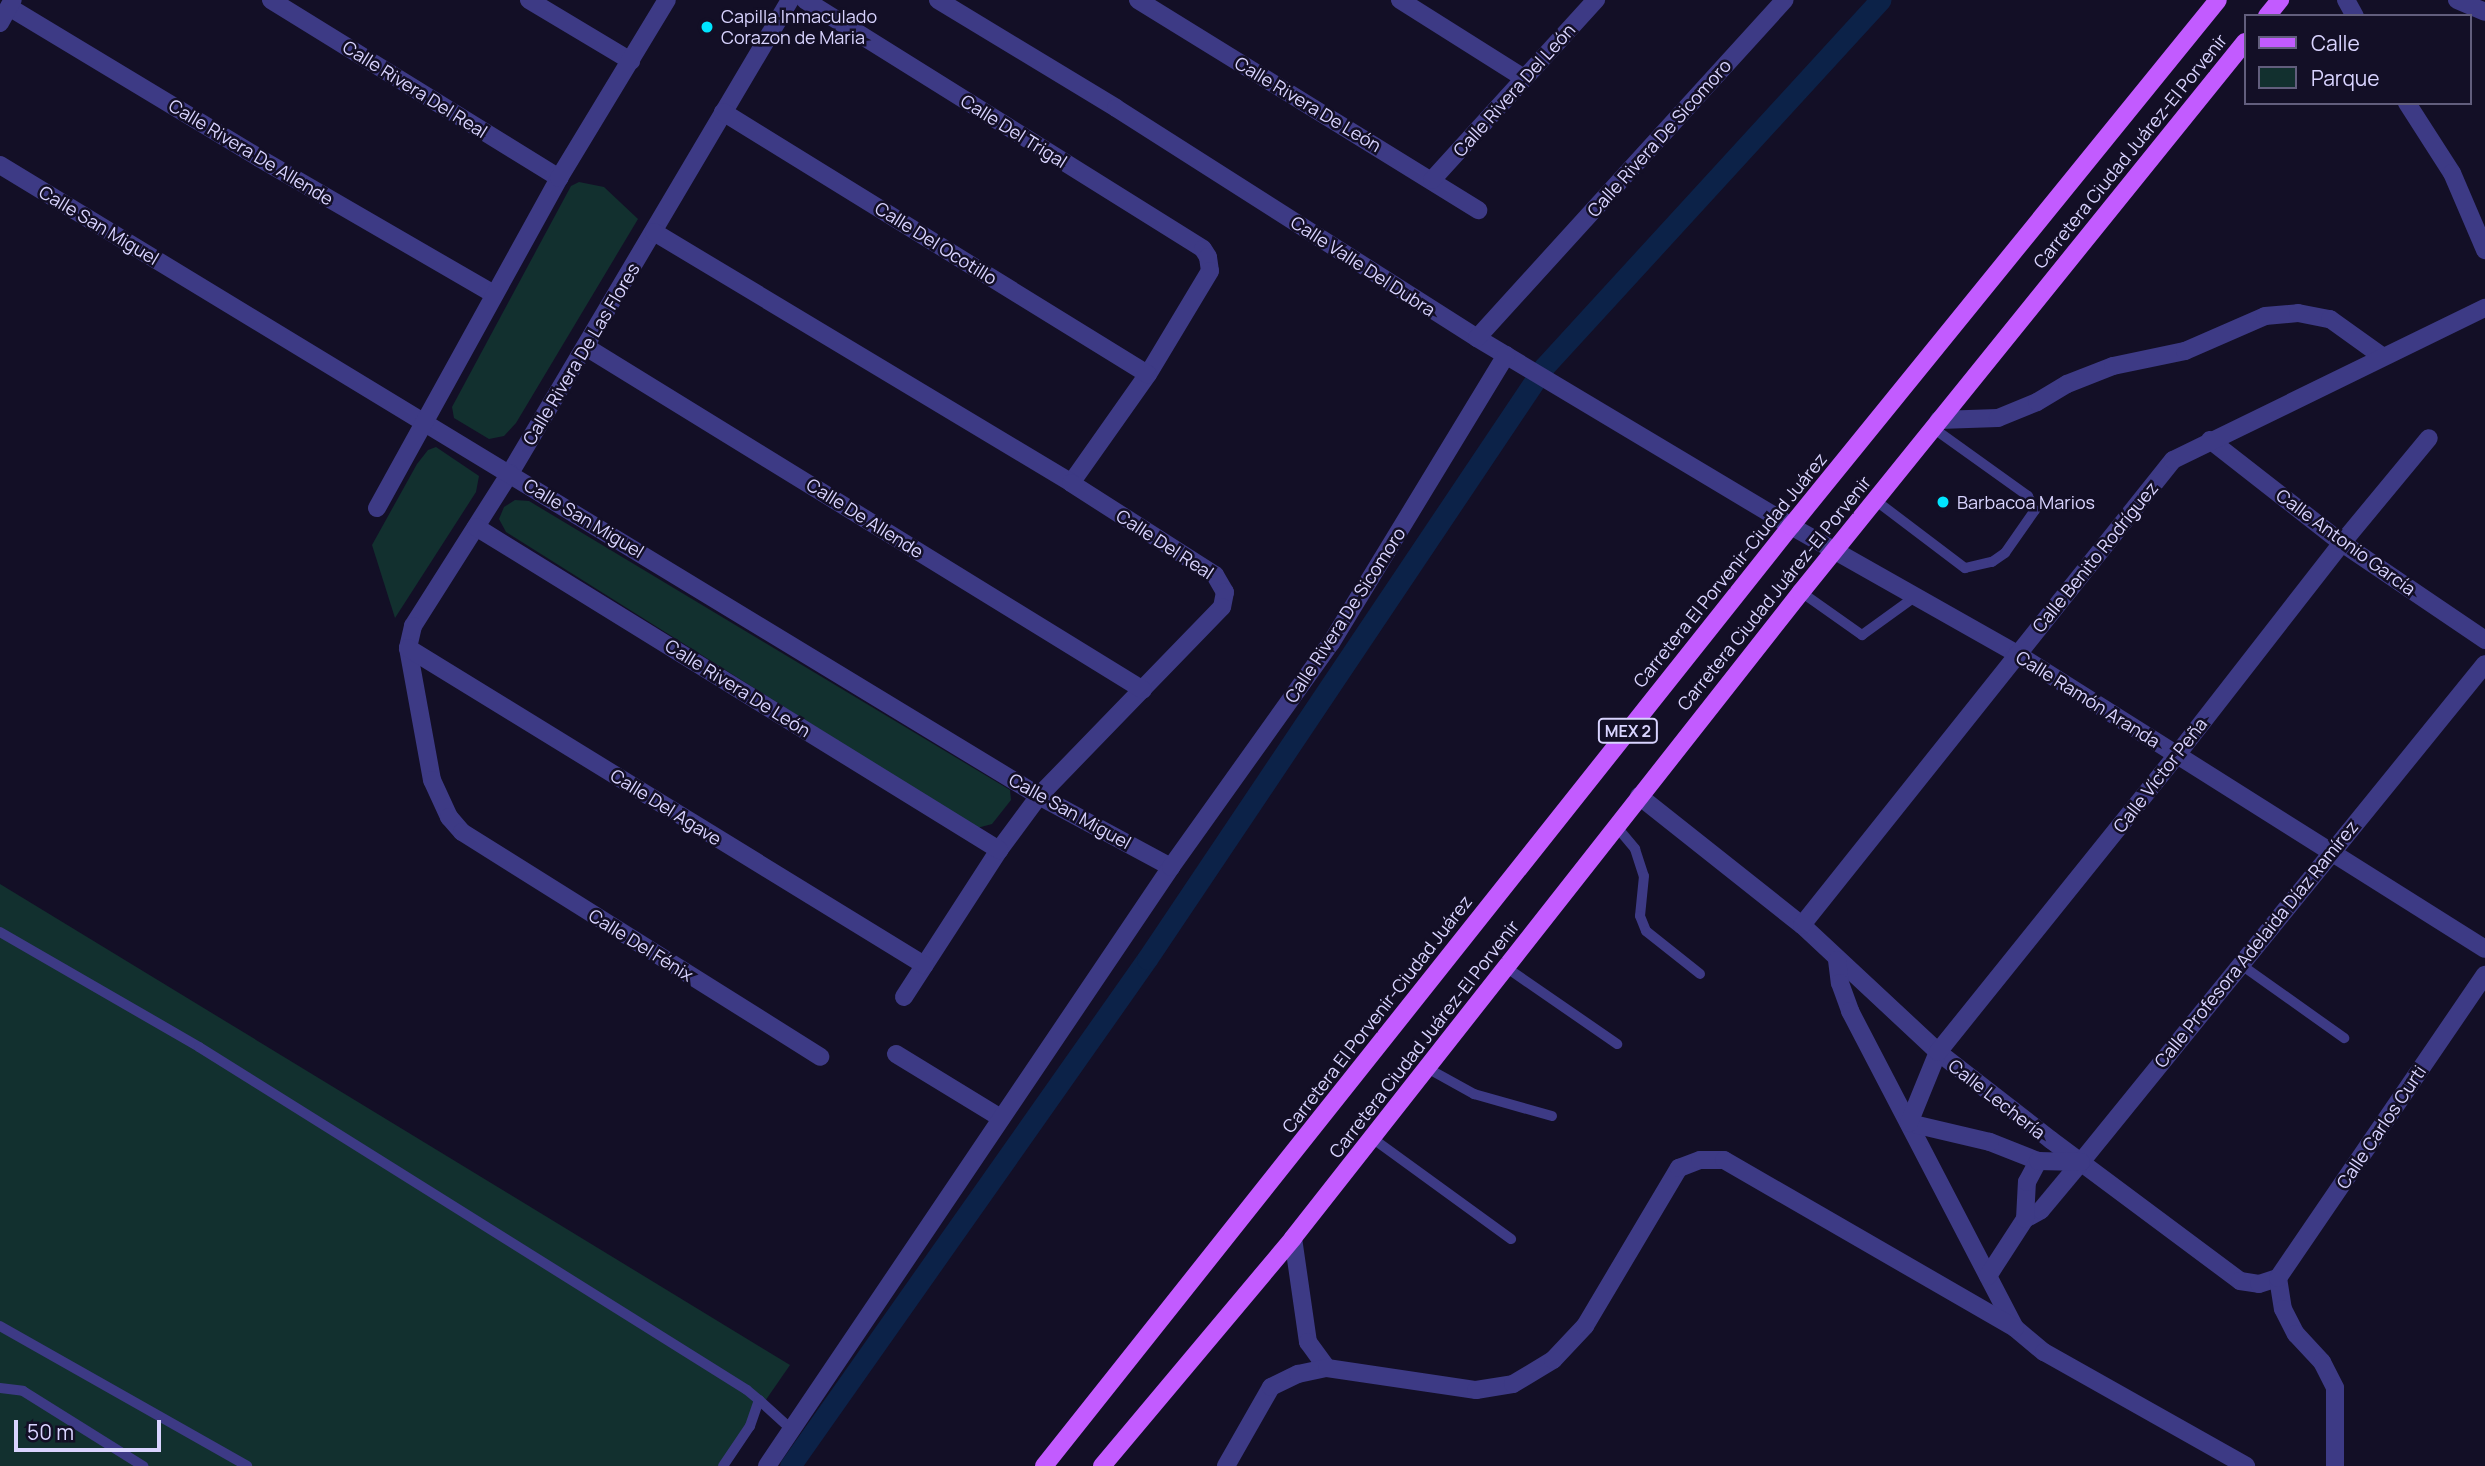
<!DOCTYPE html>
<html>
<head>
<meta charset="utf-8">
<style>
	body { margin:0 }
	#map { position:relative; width:2485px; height:1466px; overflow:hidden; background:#130f26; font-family:Manrope,sans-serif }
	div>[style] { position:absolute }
	.green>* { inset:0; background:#12302f }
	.canal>* { height:21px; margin:-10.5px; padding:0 10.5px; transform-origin:10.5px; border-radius:10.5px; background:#0c2248 }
	.lane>* { height:10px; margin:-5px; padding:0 5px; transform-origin:5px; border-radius:5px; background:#3d3a85 }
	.street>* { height:18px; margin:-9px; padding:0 9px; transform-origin:9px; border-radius:9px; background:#3d3a85 }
	.primary>* { height:18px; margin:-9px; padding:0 9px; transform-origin:9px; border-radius:9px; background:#c25bff }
	.dots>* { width:19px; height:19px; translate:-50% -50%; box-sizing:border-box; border:4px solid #130f26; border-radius:50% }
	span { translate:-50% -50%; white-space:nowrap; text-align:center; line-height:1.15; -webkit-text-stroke:5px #130f26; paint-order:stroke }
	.shield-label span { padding:2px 5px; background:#130f26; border:2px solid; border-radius:5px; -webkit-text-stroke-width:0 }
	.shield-label { font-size:16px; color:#d9d4ff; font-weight:700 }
	.poi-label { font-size:18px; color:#d9d4ff }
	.left { translate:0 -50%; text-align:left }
	.street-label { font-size:18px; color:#d9d4ff }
	.legend { position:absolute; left:2244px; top:14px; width:228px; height:91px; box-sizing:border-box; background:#130f26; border:2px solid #625e7d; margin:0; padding:9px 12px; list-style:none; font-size:21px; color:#d9d4ff }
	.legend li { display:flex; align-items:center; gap:14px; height:35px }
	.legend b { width:35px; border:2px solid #625e7d }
	.scale { position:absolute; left:14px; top:1420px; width:147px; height:32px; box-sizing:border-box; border:4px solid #d9d4ff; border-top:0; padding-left:9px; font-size:21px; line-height:24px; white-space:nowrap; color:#d9d4ff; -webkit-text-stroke:5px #130f26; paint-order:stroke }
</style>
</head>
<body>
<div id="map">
	<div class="green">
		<div style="clip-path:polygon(579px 182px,604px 187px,638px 219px,516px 423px,504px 436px,489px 439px,454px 418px,452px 407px,571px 186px)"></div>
		<div style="clip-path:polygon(436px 447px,479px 476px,476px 492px,395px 618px,372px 545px,417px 464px,428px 450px)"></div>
		<div style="clip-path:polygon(515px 500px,529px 501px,1010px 790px,1011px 800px,992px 824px,977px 828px,506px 532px,499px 519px,504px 507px)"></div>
		<div style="clip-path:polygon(0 884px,790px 1365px,720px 1466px,0 1466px)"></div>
	</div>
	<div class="canal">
		<div style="left:790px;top:1466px;width:620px;rotate:-54.85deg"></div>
		<div style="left:1147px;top:959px;width:713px;rotate:-56.15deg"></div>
		<div style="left:1544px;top:367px;width:498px;rotate:-47.5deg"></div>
	</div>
	<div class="lane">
		<div style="left:1875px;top:500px;width:113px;rotate:37.1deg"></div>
		<div style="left:1965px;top:568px;width:28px;rotate:-13deg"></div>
		<div style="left:1992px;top:562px;width:16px;rotate:-35deg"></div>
		<div style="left:2005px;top:553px;width:52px;rotate:-55.1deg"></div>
		<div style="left:2035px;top:510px;width:16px;rotate:-117deg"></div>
		<div style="left:2028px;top:496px;width:117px;rotate:-144.4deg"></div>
		<div style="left:1801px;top:592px;width:75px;rotate:35.2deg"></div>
		<div style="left:1862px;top:635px;width:67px;rotate:-35.8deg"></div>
		<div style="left:1616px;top:826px;width:30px;rotate:50deg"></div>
		<div style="left:1635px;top:849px;width:28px;rotate:72deg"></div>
		<div style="left:1644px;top:876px;width:40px;rotate:95.7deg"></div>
		<div style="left:1640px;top:916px;width:16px;rotate:68deg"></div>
		<div style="left:1646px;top:931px;width:69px;rotate:38.5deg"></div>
		<div style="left:0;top:932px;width:230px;rotate:30deg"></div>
		<div style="left:199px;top:1047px;width:646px;rotate:32.04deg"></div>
		<div style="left:747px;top:1390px;width:16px;rotate:40deg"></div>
		<div style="left:759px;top:1400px;width:28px;rotate:109deg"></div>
		<div style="left:750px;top:1426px;width:48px;rotate:124deg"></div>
		<div style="left:2240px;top:964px;width:128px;rotate:35.4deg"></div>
		<div style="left:1507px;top:968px;width:134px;rotate:34.6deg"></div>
		<div style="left:1427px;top:1068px;width:54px;rotate:29deg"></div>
		<div style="left:1474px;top:1094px;width:81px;rotate:15.8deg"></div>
		<div style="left:1372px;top:1138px;width:172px;rotate:36deg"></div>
		<div style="left:0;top:1326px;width:284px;rotate:29.5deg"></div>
		<div style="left:0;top:1388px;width:23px;rotate:7deg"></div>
		<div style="left:23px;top:1391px;width:142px;rotate:32deg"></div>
		<div style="left:759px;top:1400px;width:45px;rotate:42.3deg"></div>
	</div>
	<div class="street">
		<div style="left:271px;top:0;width:339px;rotate:31.7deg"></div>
		<div style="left:529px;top:0;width:119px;rotate:30.9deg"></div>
		<div style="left:790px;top:0;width:550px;rotate:120.62deg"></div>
		<div style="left:510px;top:473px;width:181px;rotate:122.4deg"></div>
		<div style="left:413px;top:626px;width:23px;rotate:103deg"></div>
		<div style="left:408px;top:648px;width:134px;rotate:79.7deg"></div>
		<div style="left:432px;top:780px;width:41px;rotate:65.3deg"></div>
		<div style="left:449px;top:817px;width:20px;rotate:49deg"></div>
		<div style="left:462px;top:832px;width:423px;rotate:32.1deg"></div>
		<div style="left:805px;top:0;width:469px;rotate:32deg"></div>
		<div style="left:1203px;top:249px;width:9px;rotate:58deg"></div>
		<div style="left:1208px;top:257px;width:14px;rotate:82deg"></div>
		<div style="left:1210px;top:271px;width:120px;rotate:121deg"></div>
		<div style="left:1148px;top:374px;width:133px;rotate:125.2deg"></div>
		<div style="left:938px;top:0;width:208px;rotate:31.2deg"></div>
		<div style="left:1116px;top:108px;width:428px;rotate:32.5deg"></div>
		<div style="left:1477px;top:338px;width:366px;rotate:30.9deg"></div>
		<div style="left:1791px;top:526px;width:260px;rotate:29.5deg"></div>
		<div style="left:2017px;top:654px;width:553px;rotate:32.22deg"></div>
		<div style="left:1138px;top:0;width:400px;rotate:31.7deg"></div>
		<div style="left:1400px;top:0;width:146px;rotate:32.2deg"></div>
		<div style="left:2346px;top:0;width:18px;rotate:61deg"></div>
		<div style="left:2457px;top:0;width:30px;rotate:23deg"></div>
		<div style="left:9px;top:7px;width:292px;rotate:31.1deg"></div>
		<div style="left:259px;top:158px;width:272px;rotate:30.1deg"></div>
		<div style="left:0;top:23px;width:26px;rotate:-61deg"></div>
		<div style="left:2407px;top:103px;width:83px;rotate:57.3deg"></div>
		<div style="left:2452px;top:173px;width:84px;rotate:66.8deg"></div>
		<div style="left:723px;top:112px;width:499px;rotate:31.7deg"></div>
		<div style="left:0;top:165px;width:1216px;rotate:31.27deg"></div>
		<div style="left:1039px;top:796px;width:150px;rotate:28.3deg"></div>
		<div style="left:1432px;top:180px;width:244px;rotate:-47.7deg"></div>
		<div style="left:654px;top:232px;width:487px;rotate:31deg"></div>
		<div style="left:1071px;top:483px;width:171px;rotate:32.6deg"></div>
		<div style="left:1215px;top:575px;width:20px;rotate:60deg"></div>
		<div style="left:1225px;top:592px;width:15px;rotate:101deg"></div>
		<div style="left:1222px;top:607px;width:263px;rotate:134.1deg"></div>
		<div style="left:1039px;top:796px;width:67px;rotate:126.5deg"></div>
		<div style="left:999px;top:850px;width:175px;rotate:122.9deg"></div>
		<div style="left:1477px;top:338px;width:457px;rotate:-47.7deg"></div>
		<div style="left:586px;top:347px;width:654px;rotate:31.62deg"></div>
		<div style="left:1939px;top:420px;width:59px;rotate:-1.9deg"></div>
		<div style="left:1998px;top:418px;width:42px;rotate:-22.3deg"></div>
		<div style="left:2037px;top:402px;width:35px;rotate:-31deg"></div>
		<div style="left:2067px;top:384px;width:49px;rotate:-21.4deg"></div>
		<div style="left:2113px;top:366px;width:74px;rotate:-11.8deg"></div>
		<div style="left:2185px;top:351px;width:87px;rotate:-23.6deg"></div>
		<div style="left:2265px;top:316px;width:33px;rotate:-5deg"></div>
		<div style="left:2298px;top:313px;width:33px;rotate:11deg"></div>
		<div style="left:2330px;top:319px;width:65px;rotate:35.6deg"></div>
		<div style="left:2210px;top:440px;width:167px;rotate:38deg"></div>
		<div style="left:2342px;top:543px;width:173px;rotate:34.1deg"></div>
		<div style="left:377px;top:508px;width:377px;rotate:-61.1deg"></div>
		<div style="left:559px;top:178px;width:208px;rotate:-58.8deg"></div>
		<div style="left:476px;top:527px;width:615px;rotate:31.7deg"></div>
		<div style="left:408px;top:648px;width:606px;rotate:31.56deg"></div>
		<div style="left:1639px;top:796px;width:208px;rotate:38.4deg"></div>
		<div style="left:1802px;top:925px;width:186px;rotate:43deg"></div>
		<div style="left:1938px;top:1052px;width:143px;rotate:37.9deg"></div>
		<div style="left:2051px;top:1140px;width:236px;rotate:36.7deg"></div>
		<div style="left:2240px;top:1281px;width:19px;rotate:9deg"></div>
		<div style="left:2259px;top:1284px;width:20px;rotate:-18deg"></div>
		<div style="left:2278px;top:1278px;width:31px;rotate:81deg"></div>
		<div style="left:2283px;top:1309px;width:28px;rotate:63deg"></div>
		<div style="left:2296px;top:1334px;width:38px;rotate:47deg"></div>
		<div style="left:2322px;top:1362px;width:29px;rotate:63deg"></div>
		<div style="left:2335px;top:1388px;width:78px;rotate:90deg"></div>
		<div style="left:1802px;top:925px;width:595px;rotate:-51.42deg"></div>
		<div style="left:2173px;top:460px;width:347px;rotate:-26deg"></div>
		<div style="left:1837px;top:960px;width:23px;rotate:83deg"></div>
		<div style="left:1840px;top:983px;width:30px;rotate:70deg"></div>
		<div style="left:1850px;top:1011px;width:357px;rotate:62.5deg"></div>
		<div style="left:2015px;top:1328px;width:38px;rotate:40deg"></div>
		<div style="left:2044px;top:1352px;width:232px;rotate:29.4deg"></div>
		<div style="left:896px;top:1054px;width:123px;rotate:31.4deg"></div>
		<div style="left:2038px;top:1161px;width:52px;rotate:-158.4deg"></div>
		<div style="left:1990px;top:1142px;width:83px;rotate:-166.8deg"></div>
		<div style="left:1909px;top:1123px;width:77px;rotate:-67.8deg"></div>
		<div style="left:1938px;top:1052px;width:380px;rotate:-51.2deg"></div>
		<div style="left:2176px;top:756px;width:270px;rotate:-52.1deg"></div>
		<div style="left:2342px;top:543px;width:136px;rotate:-50.4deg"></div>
		<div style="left:2025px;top:1219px;width:18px;rotate:-29deg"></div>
		<div style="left:2041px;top:1210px;width:62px;rotate:-50.2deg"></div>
		<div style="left:2081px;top:1162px;width:641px;rotate:-50.95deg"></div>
		<div style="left:1293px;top:1238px;width:105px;rotate:81.8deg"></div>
		<div style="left:1308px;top:1342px;width:32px;rotate:54deg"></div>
		<div style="left:1988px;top:1276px;width:68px;rotate:-57deg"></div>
		<div style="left:2025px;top:1219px;width:37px;rotate:-87deg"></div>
		<div style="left:2027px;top:1182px;width:24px;rotate:-62deg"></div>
		<div style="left:2038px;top:1161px;width:43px;rotate:1.3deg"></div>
		<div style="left:2278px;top:1278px;width:367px;rotate:-55.7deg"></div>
		<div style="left:767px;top:1466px;width:723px;rotate:-56deg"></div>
		<div style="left:1171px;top:867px;width:275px;rotate:-54.5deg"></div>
		<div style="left:1331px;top:643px;width:337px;rotate:-58.7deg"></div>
		<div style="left:1226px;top:1466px;width:91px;rotate:-60.3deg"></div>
		<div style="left:1271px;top:1387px;width:30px;rotate:-26deg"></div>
		<div style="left:1298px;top:1374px;width:30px;rotate:-12deg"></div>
		<div style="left:1327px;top:1368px;width:151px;rotate:8.4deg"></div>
		<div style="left:1476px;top:1390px;width:37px;rotate:-9deg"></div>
		<div style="left:1513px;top:1384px;width:47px;rotate:-31deg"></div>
		<div style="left:1553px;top:1360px;width:47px;rotate:-46.7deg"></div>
		<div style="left:1585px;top:1326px;width:184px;rotate:-59.3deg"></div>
		<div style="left:1679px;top:1168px;width:22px;rotate:-21deg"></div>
		<div style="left:1700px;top:1160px;width:24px"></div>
		<div style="left:1724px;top:1160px;width:336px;rotate:30deg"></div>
	</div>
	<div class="primary">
		<div style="left:2267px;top:16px;width:21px;rotate:-51deg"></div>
		<div style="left:1044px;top:1466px;width:1201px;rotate:-51.53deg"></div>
		<div style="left:1791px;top:526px;width:677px;rotate:-50.93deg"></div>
		<div style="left:1102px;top:1466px;width:297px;rotate:-50deg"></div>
		<div style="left:1293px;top:1238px;width:822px;rotate:-51.82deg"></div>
		<div style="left:1801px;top:592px;width:707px;rotate:-51.09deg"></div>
	</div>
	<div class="dots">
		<div style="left:707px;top:27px;background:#00e5ff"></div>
		<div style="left:1943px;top:502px;background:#00e5ff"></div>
	</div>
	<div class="shield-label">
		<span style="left:1628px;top:731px">MEX 2</span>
	</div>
	<div class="poi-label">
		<span class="left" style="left:721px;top:27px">Capilla Inmaculado<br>Corazon de Maria</span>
		<span class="left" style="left:1957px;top:502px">Barbacoa Marios</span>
	</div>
	<div class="street-label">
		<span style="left:415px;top:89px;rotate:32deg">Calle Rivera Del Real</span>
		<span style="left:1514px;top:90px;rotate:-48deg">Calle Rivera Del León</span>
		<span style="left:1308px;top:104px;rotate:31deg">Calle Rivera De León</span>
		<span style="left:1014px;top:131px;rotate:32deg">Calle Del Trigal</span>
		<span style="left:1659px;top:138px;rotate:-48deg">Calle Rivera De Sicomoro</span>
		<span style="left:2130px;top:151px;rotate:-51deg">Carretera Ciudad Juárez-El Porvenir</span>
		<span style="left:251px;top:152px;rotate:31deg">Calle Rivera De Allende</span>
		<span style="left:99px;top:225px;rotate:31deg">Calle San Miguel</span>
		<span style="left:936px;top:243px;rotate:32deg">Calle Del Ocotillo</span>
		<span style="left:1363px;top:266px;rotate:33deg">Calle Valle Del Dubra</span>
		<span style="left:581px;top:354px;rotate:-59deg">Calle Rivera De Las Flores</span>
		<span style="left:584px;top:518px;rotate:31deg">Calle San Miguel</span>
		<span style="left:865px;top:518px;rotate:32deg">Calle De Allende</span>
		<span style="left:2346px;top:542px;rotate:36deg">Calle Antonio García</span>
		<span style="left:1165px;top:544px;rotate:33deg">Calle Del Real</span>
		<span style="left:2095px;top:557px;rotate:-51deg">Calle Benito Rodríguez</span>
		<span style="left:1730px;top:570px;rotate:-51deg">Carretera El Porvenir-Ciudad Juárez</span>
		<span style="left:1774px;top:593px;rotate:-51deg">Carretera Ciudad Juárez-El Porvenir</span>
		<span style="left:1345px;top:615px;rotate:-57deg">Calle Rivera De Sicomoro</span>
		<span style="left:738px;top:688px;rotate:32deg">Calle Rivera De León</span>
		<span style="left:2088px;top:699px;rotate:32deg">Calle Ramón Aranda</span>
		<span style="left:2160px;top:775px;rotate:-52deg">Calle Víctor Peña</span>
		<span style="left:666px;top:807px;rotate:32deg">Calle Del Agave</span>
		<span style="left:1070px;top:811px;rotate:29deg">Calle San Miguel</span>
		<span style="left:2256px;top:944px;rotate:-51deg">Calle Profesora Adelaida Díaz Ramírez</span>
		<span style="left:641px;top:945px;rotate:32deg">Calle Del Fénix</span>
		<span style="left:1377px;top:1014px;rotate:-52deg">Carretera El Porvenir-Ciudad Juárez</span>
		<span style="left:1424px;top:1039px;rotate:-52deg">Carretera Ciudad Juárez-El Porvenir</span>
		<span style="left:1997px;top:1099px;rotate:38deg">Calle Lechería</span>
		<span style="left:2381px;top:1127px;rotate:-56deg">Calle Carlos Curti</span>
	</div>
	<ul class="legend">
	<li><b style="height:9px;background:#c25bff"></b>Calle</li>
	<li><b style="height:19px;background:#12302f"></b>Parque</li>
	</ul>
	<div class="scale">50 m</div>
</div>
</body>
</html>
